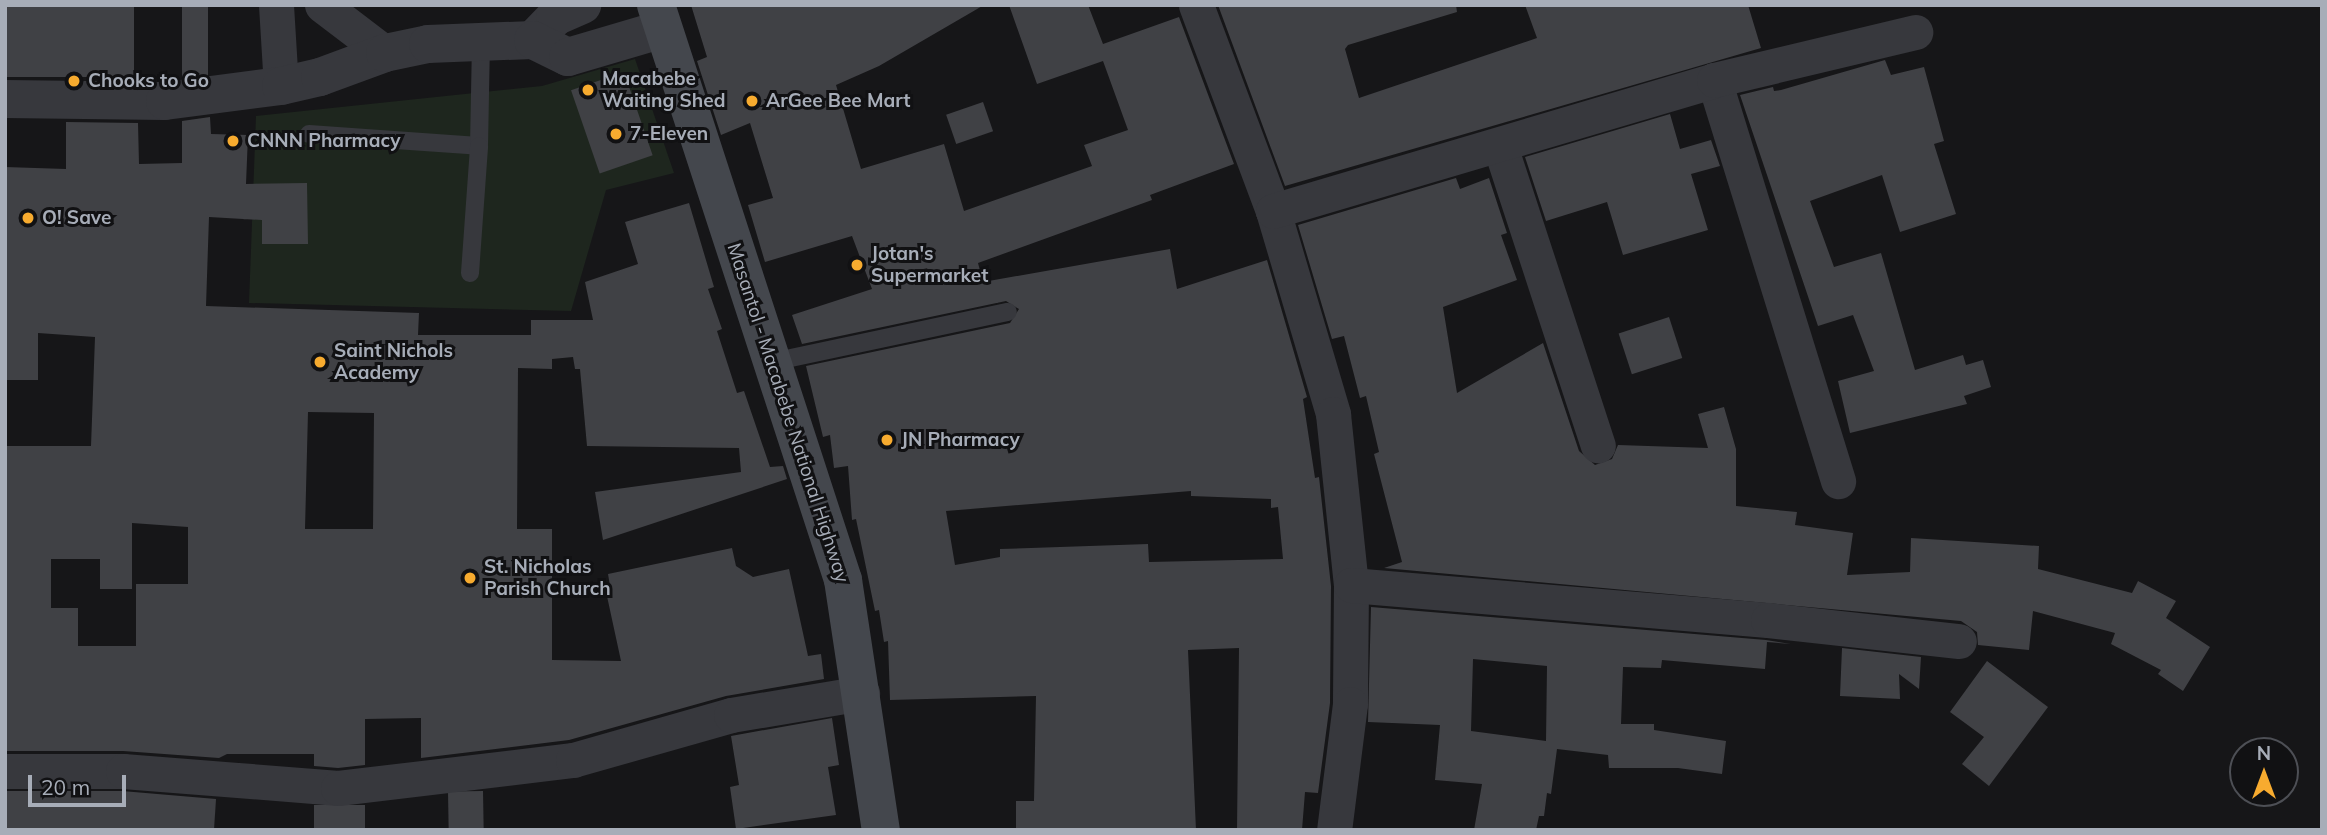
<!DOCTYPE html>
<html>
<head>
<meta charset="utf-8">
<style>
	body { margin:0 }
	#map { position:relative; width:2327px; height:835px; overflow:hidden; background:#161618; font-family:Mulish,sans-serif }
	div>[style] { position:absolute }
	.green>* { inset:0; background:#1e261e }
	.building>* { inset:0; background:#404145; transform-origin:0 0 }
	.service>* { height:18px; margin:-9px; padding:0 9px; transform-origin:9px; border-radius:9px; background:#37383d }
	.minor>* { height:35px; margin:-17.5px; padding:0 17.5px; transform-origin:17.5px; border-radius:17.5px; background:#37383d }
	.tertiary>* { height:38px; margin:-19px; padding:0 19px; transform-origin:19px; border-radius:19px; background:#37383d }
	.secondary>* { height:38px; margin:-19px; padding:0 19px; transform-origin:19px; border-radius:19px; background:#44474d }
	.dots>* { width:19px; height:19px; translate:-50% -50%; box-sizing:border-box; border:4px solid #111113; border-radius:50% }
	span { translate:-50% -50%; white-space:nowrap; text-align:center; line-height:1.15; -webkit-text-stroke:6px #111113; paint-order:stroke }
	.poi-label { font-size:19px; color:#a7adb8; font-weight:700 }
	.left { translate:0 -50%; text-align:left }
	.street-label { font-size:19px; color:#a7adb8 }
	.frame { position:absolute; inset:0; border:7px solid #a7adb8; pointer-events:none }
	.north { position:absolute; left:2229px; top:737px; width:70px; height:70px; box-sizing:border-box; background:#111113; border:2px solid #4d4f55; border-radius:50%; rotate:0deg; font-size:19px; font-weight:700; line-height:28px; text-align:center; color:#a7adb8 }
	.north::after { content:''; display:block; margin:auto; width:24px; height:32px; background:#f7ab2f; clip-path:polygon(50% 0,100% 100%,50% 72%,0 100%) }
	.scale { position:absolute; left:28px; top:775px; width:98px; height:32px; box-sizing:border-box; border:4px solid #a7adb8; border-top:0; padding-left:9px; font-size:21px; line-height:24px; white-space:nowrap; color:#a7adb8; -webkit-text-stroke:5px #111113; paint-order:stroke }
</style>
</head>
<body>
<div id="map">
	<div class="green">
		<div style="clip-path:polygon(635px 59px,674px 173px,606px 190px,571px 311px,249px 303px,256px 116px,542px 86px)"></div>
	</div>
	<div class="building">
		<div style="left:5px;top:5px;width:129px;height:72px"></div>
		<div style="left:182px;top:5px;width:26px;height:72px"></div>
		<div style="clip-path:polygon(evenodd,691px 5px,984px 5px,879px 66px,836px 85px,861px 169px,944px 144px,964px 211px,1092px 166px,1084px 145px,1128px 130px,1103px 61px,1037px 84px,1009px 5px,1088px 5px,1103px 44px,1179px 17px,1234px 164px,1150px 195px,1152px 200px,978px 263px,983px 282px,1170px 249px,1177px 289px,1267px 260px,1307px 397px,1303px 399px,1315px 478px,1319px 477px,1331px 586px,1330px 703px,1318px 793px,1305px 792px,1302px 830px,1237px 830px,1239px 648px,1188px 650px,1196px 830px,1016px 830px,1016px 801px,1034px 801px,1036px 696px,890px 700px,888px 641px,884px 642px,879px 610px,875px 611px,856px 519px,852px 520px,848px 466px,834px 468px,830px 435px,823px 437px,806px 366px,1010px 323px,1019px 309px,1006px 301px,802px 344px,792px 315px,872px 289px,852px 236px,765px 262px,748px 205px,773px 198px,750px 123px,721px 135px,697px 61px,707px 57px,691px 5px,1191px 491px,1191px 496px,1271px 499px,1271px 508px,1278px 507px,1283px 559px,1149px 562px,1148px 544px,1000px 549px,1000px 557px,955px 565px,946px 511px,1191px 491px)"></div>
		<div style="clip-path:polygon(1218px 5px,1456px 5px,1457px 12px,1348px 45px,1345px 49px,1359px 98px,1537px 38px,1525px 5px,1748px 5px,1761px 48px,1285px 186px)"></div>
		<div style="clip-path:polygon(1885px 60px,1891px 75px,1924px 67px,1944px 141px,1934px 144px,1956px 214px,1900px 232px,1882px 175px,1810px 201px,1834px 267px,1881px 253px,1915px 370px,1963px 355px,1966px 365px,1983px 360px,1991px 387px,1964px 396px,1967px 404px,1850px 433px,1838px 381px,1874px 371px,1853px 315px,1818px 326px,1740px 95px,1773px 87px,1774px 91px,1781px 90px)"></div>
		<div style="left:624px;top:72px;width:88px;height:56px;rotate:71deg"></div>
		<div style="left:983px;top:102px;width:31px;height:39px;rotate:71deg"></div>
		<div style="clip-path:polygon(1670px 114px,1680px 149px,1711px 140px,1720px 166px,1691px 174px,1708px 230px,1623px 255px,1607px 202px,1546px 221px,1525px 157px)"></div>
		<div style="clip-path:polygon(evenodd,210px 117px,211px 134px,248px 135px,246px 184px,307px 183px,308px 244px,262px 244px,262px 220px,209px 217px,206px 306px,419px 313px,418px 335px,531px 335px,531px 320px,593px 320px,585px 282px,638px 264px,625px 222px,689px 203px,714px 287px,708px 289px,722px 329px,717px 331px,737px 393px,744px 391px,770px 467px,783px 466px,787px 479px,603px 540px,595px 492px,741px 472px,739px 448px,587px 446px,580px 369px,575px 369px,573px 357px,552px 359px,552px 369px,518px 368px,517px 529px,552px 529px,552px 660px,621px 661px,605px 587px,610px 586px,608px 574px,732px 548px,736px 566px,753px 577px,789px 569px,808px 656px,821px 654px,824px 679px,726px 696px,569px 740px,421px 758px,421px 718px,365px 719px,365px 765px,338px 768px,314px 766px,314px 754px,227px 754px,219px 758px,123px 751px,5px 751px,5px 446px,91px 446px,95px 337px,38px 333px,38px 380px,5px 380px,5px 167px,66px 169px,66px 122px,138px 123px,139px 164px,182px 163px,182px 121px,210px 117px,308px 412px,374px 413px,373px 529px,305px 529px,308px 412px,210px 117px,132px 523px,188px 527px,188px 584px,136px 584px,136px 646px,78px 646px,78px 608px,51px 608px,51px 559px,100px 559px,100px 589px,132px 589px,132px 523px)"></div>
		<div style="clip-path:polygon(1456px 178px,1460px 189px,1489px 178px,1507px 233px,1501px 235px,1517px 280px,1443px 307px,1457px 393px,1543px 343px,1579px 451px,1595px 465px,1612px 459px,1618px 445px,1708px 448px,1698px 414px,1724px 407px,1736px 449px,1736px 506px,1797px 512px,1795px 525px,1853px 533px,1847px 575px,1910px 572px,1911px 538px,2039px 546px,2038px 569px,2132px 593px,2138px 581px,2176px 601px,2166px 618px,2210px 647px,2183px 691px,2158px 674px,2161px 670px,2111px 644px,2115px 633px,2033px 611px,2029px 650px,1978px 645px,1977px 632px,1961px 621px,1384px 568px,1402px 562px,1374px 454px,1379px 452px,1366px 396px,1360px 398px,1344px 336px,1332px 339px,1298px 225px)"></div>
		<div style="left:1669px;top:317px;width:43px;height:53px;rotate:72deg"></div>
		<div style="clip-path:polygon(evenodd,1371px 607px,1766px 640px,1791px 644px,1767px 642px,1765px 669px,1662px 660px,1661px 668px,1623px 667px,1621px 724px,1654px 724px,1654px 730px,1726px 741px,1722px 774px,1678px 768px,1609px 768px,1608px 755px,1557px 749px,1551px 794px,1547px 793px,1544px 816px,1539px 816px,1536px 830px,1474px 830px,1482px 784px,1435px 780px,1440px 725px,1368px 722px,1371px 607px,1473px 659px,1547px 666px,1546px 741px,1471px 731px,1473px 659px)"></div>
		<div style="clip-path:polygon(1842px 648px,1921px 657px,1919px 689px,1899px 674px,1900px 699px,1840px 696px)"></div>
		<div style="clip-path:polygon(1987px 661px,2048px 707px,1989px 786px,1962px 764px,1984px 737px,1950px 712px)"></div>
		<div style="clip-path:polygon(832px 718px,839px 765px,828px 767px,836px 815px,736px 829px,730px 787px,739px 785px,731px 736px)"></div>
		<div style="clip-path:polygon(5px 791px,122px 791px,216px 799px,214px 830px,5px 830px)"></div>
		<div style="left:483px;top:791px;width:39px;height:35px;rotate:89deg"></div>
		<div style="left:365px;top:805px;width:25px;height:51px;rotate:90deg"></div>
	</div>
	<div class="service">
		<div style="left:309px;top:134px;width:170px;rotate:4deg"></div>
		<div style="left:479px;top:146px;width:105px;rotate:-88.9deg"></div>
		<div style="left:470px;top:273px;width:127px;rotate:-85.9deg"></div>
		<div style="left:772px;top:362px;width:241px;rotate:-12deg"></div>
	</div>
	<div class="minor">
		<div style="left:276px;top:5px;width:81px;rotate:86.5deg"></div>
		<div style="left:322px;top:5px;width:79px;rotate:37.3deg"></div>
		<div style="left:1196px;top:5px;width:220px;rotate:69.5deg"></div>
		<div style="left:1273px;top:211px;width:212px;rotate:73.5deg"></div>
		<div style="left:1333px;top:414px;width:172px;rotate:84deg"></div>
		<div style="left:1351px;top:585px;width:119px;rotate:90.5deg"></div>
		<div style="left:1350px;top:704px;width:127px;rotate:97.2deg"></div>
		<div style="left:1714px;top:80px;width:420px;rotate:72.8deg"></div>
		<div style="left:1500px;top:146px;width:315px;rotate:71.9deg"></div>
		<div style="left:1273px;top:211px;width:460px;rotate:-16.5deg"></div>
		<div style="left:1714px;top:80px;width:207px;rotate:-13.4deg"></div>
		<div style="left:1351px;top:585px;width:418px;rotate:4.8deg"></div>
		<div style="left:1768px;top:620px;width:192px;rotate:6.3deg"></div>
		<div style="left:5px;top:771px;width:118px"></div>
		<div style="left:123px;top:771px;width:216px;rotate:4.5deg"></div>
		<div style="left:338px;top:788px;width:237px;rotate:-6.8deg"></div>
		<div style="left:573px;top:760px;width:164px;rotate:-15.9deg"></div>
		<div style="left:731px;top:715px;width:133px;rotate:-9.5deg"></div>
	</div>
	<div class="tertiary">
		<div style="left:533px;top:40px;width:32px;rotate:-46deg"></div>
		<div style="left:555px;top:17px;width:30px;rotate:-24deg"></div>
		<div style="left:5px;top:99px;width:160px;rotate:0.7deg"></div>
		<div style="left:165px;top:101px;width:117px;rotate:-7.4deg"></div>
		<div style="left:281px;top:86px;width:40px;rotate:-13deg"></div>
		<div style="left:320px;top:77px;width:69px;rotate:-20.3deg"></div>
		<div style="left:385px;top:53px;width:44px;rotate:-11.8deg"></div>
		<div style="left:428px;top:44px;width:105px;rotate:-2.2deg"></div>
		<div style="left:533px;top:40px;width:39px;rotate:26deg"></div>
		<div style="left:568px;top:57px;width:99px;rotate:-16.4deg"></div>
	</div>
	<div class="secondary">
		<div style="left:656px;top:5px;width:605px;rotate:71.98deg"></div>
		<div style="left:843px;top:580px;width:253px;rotate:81.4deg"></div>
	</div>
	<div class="dots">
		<div style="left:74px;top:81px;background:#f7ab2f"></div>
		<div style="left:588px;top:90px;background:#f7ab2f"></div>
		<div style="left:752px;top:101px;background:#f7ab2f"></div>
		<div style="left:616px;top:134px;background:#f7ab2f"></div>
		<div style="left:233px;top:141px;background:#f7ab2f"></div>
		<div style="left:28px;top:218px;background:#f7ab2f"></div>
		<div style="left:857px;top:265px;background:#f7ab2f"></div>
		<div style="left:320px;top:362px;background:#f7ab2f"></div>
		<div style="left:887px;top:440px;background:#f7ab2f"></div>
		<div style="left:470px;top:578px;background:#f7ab2f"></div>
	</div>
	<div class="poi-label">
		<span class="left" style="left:602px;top:90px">Macabebe<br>Waiting Shed</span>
		<span class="left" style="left:88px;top:81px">Chooks to Go</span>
		<span class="left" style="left:766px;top:101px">ArGee Bee Mart</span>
		<span class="left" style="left:630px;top:134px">7-Eleven</span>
		<span class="left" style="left:247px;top:141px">CNNN Pharmacy</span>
		<span class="left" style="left:42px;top:218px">O! Save</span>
		<span class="left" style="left:871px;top:265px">Jotan's<br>Supermarket</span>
		<span class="left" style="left:334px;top:362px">Saint Nichols<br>Academy</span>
		<span class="left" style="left:901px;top:440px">JN Pharmacy</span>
		<span class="left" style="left:484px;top:578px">St. Nicholas<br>Parish Church</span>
	</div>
	<div class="street-label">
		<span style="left:788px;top:413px;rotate:72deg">Masantol - Macabebe National Highway</span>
	</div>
	<div class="frame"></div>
	<div class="north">N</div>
	<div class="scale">20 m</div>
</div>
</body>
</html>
